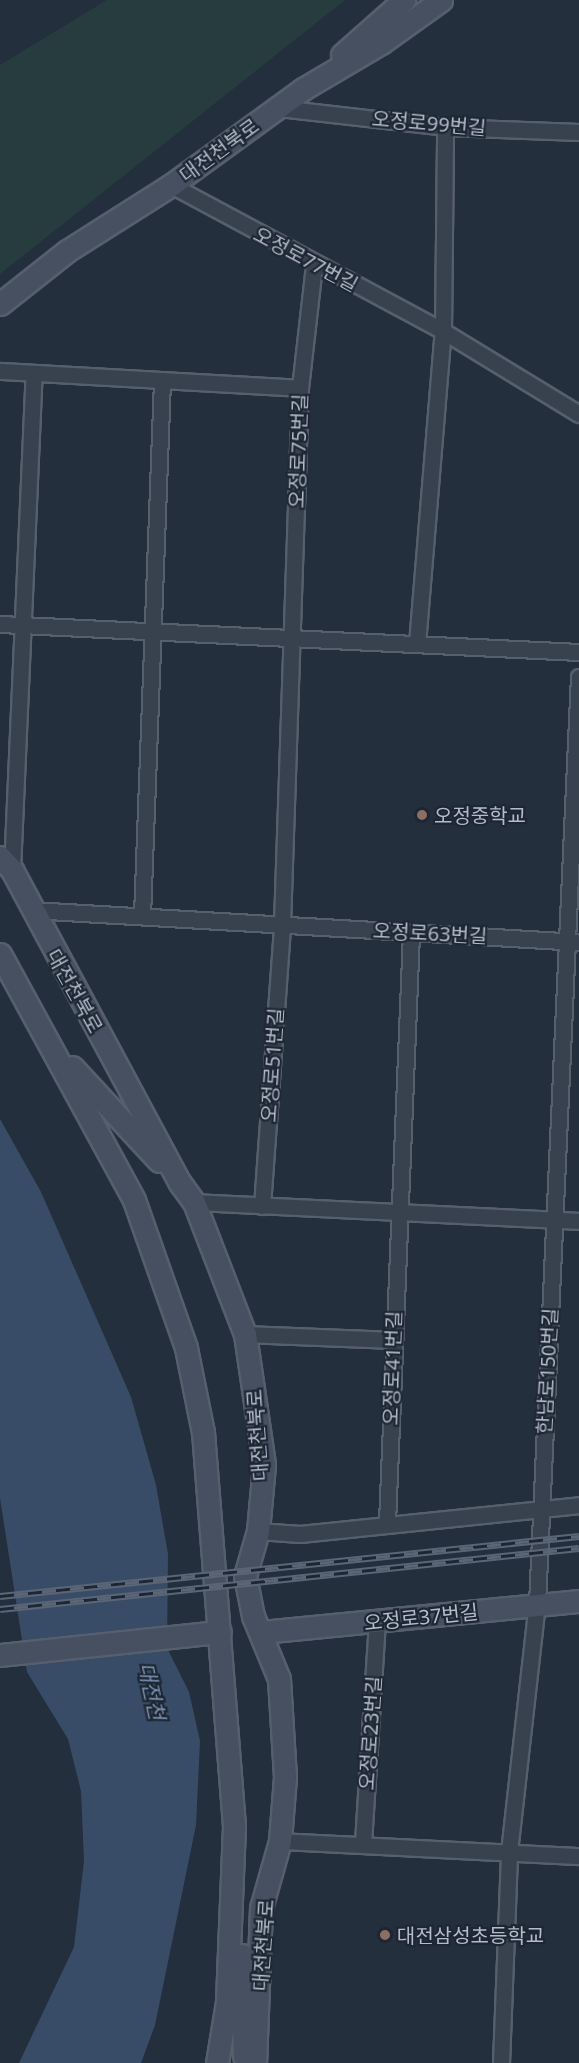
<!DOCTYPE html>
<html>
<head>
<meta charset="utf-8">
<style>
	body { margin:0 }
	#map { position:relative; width:579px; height:2063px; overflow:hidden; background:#242f3e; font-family:"Noto Sans","Noto Sans KR",sans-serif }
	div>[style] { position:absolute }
	.green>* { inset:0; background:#263c3f }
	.water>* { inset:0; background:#394c67 }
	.roads { filter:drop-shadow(2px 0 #565f6c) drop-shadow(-2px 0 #565f6c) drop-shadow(0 2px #565f6c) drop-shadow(0 -2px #565f6c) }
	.street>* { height:15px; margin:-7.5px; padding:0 7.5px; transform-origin:7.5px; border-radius:7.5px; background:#38414e }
	.secondary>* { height:21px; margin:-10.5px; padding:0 10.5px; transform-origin:10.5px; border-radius:10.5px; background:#465061 }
	.rail>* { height:7px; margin-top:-3.5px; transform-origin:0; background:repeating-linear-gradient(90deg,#1d2633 0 14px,#5a6575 0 28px); box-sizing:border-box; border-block:2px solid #5a6575 }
	.dots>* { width:16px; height:16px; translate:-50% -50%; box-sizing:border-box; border:3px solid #1d2633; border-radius:50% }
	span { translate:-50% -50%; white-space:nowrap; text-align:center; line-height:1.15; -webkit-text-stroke:4.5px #1d2633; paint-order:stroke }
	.street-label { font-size:20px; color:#b4bcc9 }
	.poi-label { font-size:20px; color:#b4bcc9 }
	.left { translate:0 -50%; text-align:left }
	.water-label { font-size:21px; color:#7c92b1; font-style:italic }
</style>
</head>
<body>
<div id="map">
	<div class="green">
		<div style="clip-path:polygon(107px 0,345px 0,0 274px,0 65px)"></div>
	</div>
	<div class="water">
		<div style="clip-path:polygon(0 1119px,41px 1192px,131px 1397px,156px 1485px,168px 1554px,167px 1648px,189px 1692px,200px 1741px,196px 1825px,155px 2025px,141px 2063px,19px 2063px,74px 1947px,84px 1861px,81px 1791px,68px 1739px,27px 1672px,0 1498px)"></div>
	</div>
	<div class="roads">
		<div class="street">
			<div style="left:279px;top:108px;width:167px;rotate:6.5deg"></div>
			<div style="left:445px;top:127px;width:134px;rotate:2.1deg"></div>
			<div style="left:171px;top:185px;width:309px;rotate:28.2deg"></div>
			<div style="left:443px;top:331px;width:159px;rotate:31.4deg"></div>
			<div style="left:0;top:371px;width:300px;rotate:3.2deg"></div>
			<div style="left:0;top:624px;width:580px;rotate:2.77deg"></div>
			<div style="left:417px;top:644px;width:314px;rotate:-85.3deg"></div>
			<div style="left:443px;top:331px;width:204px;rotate:-89.4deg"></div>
			<div style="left:12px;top:870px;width:497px;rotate:-87.5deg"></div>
			<div style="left:31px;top:910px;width:549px;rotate:3.34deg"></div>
			<div style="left:142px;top:916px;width:536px;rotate:-87.86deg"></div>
			<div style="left:194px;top:1202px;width:385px;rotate:2.8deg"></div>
			<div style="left:262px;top:1206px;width:283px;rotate:-85.9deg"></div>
			<div style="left:282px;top:924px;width:536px;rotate:-88.08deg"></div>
			<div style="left:300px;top:388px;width:124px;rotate:-83.5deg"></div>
			<div style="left:245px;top:1334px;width:148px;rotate:2.3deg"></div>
			<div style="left:387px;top:1523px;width:591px;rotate:-87.67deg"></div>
			<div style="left:258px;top:1531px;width:42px;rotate:4.1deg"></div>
			<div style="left:300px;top:1534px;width:281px;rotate:-5.9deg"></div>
			<div style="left:280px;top:1841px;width:299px;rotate:2.9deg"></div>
			<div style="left:363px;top:1843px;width:220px;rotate:-86.4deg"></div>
			<div style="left:501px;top:2063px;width:211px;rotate:-87.8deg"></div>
			<div style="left:509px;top:1852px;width:250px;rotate:-83.6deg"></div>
			<div style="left:537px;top:1604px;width:928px;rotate:-87.41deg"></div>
		</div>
		<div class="secondary">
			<div style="left:342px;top:55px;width:83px;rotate:-41.6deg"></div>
			<div style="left:0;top:304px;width:85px;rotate:-38.3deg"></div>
			<div style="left:67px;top:251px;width:123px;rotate:-32.4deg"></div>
			<div style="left:171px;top:185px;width:163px;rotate:-36deg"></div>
			<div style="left:303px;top:89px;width:91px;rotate:-30.5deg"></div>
			<div style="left:381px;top:43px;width:74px;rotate:-35.6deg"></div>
			<div style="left:0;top:857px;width:18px;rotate:47deg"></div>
			<div style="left:12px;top:870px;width:355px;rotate:61.8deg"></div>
			<div style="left:180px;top:1183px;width:24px;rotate:54deg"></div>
			<div style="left:194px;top:1202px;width:142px;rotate:68.9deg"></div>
			<div style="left:245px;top:1334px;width:132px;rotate:81.7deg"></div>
			<div style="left:264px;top:1465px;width:66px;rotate:95.2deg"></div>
			<div style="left:258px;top:1531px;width:47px;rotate:106.1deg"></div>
			<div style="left:245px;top:1576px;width:41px;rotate:78.7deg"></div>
			<div style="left:253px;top:1616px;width:68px;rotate:67.6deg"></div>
			<div style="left:279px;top:1679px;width:98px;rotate:86.5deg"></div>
			<div style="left:285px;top:1777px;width:64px;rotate:94.5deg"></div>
			<div style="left:280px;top:1841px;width:70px;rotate:105.8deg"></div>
			<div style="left:261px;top:1908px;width:155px;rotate:92.2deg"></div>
			<div style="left:0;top:954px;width:280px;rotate:61.4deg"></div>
			<div style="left:134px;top:1200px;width:157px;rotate:70.6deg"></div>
			<div style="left:186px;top:1348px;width:86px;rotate:78.6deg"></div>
			<div style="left:203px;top:1432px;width:395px;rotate:85.5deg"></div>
			<div style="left:234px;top:1826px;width:176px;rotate:92.3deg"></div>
			<div style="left:227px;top:2002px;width:62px;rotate:99.3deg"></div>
			<div style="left:72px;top:1067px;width:128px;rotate:47.2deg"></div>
			<div style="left:262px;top:1632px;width:319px;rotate:-5.6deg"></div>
			<div style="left:0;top:1655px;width:221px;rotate:-6deg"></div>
			<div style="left:242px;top:1955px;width:101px;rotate:88.9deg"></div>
		</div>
	</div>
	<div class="rail">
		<div style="left:0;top:1596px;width:582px;rotate:-5.92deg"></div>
		<div style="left:0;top:1609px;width:582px;rotate:-6.01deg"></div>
	</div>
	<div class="dots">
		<div style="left:422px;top:815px;background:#8d6e63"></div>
		<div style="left:385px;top:1935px;background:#8d6e63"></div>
	</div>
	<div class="street-label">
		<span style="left:429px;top:123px;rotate:5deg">오정로99번길</span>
		<span style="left:219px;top:150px;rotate:-36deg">대전천북로</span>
		<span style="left:306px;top:259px;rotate:28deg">오정로77번길</span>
		<span style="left:298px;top:451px;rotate:-88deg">오정로75번길</span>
		<span style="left:430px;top:933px;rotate:3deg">오정로63번길</span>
		<span style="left:75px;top:991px;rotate:61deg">대전천북로</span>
		<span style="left:272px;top:1065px;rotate:-86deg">오정로51번길</span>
		<span style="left:392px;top:1368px;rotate:-88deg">오정로41번길</span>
		<span style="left:547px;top:1371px;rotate:-87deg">한남로150번길</span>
		<span style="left:257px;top:1435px;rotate:-94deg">대전천북로</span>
		<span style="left:421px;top:1617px;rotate:-6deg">오정로37번길</span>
		<span style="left:370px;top:1733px;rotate:-86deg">오정로23번길</span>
		<span style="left:263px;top:1945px;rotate:-86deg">대전천북로</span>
	</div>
	<div class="poi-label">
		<span class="left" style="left:434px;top:815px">오정중학교</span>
		<span class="left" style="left:397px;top:1935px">대전삼성초등학교</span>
	</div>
	<div class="water-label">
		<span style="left:152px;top:1691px;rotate:78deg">대전천</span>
	</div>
</div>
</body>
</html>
